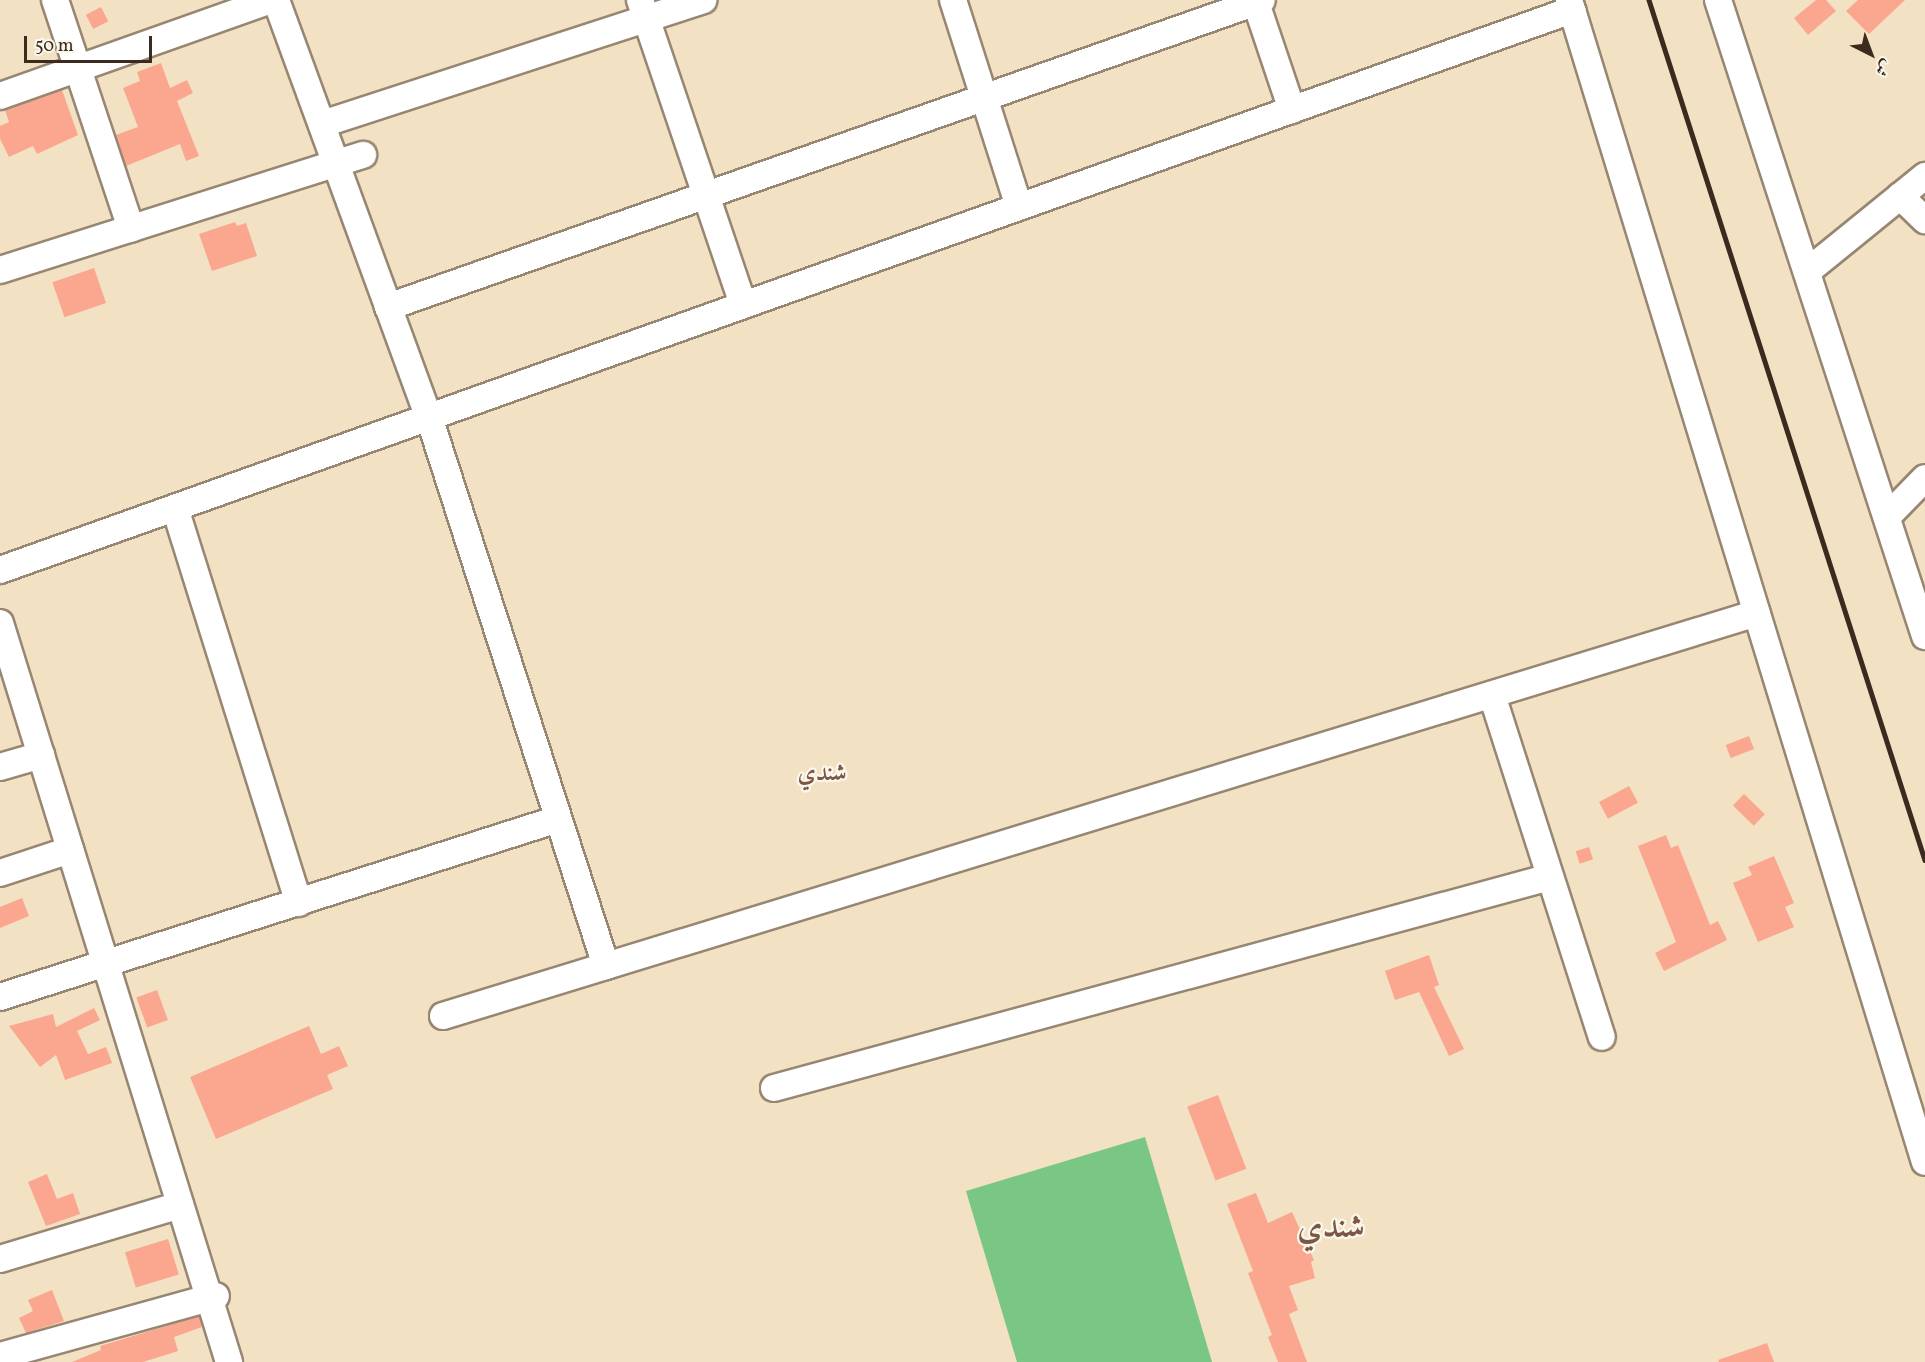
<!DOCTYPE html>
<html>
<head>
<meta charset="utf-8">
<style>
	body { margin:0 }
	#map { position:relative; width:1925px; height:1362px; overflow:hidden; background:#f3e1c4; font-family:Vollkorn,Amiri,serif }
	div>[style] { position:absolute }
	.green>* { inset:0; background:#7ac685 }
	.building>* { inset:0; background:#fba78f; transform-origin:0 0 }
	.roads { filter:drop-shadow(2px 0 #978671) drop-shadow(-2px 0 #978671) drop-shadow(0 2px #978671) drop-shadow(0 -2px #978671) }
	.minor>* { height:26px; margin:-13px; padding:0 13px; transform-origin:13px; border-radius:13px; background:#fff }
	.rail>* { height:4.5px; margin:-2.25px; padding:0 2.25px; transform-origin:2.25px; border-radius:2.25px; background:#3b2a1e }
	span { translate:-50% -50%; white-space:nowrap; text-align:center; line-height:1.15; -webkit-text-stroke:4.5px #fbf7ec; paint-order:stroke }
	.quarter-label { font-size:24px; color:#7e5646; font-weight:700 }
	.town-label { font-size:33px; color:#7e5646; font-weight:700 }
	.north { position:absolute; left:1841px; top:24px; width:60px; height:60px; -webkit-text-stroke:4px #fbf7ec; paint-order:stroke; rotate:138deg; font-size:16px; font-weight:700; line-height:24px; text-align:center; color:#3b2a1e }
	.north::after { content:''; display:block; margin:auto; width:21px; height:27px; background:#3b2a1e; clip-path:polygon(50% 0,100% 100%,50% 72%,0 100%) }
	.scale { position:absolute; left:24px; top:36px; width:128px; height:27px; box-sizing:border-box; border:3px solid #3b2a1e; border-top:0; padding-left:8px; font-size:18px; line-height:21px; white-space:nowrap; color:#3b2a1e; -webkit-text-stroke:4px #fbf7ec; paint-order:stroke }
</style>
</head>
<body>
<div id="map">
	<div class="green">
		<div style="clip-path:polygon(1145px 1137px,1212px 1362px,1017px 1362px,966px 1191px)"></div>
	</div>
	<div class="building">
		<div style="clip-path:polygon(1816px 0,1826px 0,1836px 11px,1808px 35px,1794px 18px)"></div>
		<div style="clip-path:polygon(1858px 0,1905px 0,1869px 34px,1846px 11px)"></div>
		<div style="left:101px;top:7px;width:16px;height:17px;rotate:63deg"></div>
		<div style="clip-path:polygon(161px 63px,170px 88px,187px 80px,193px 93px,177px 101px,199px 156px,186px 161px,180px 144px,126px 166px,116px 135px,138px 127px,123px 88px,140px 81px,137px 72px)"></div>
		<div style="clip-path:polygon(62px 90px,78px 135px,37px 154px,33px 146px,9px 157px,0 139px,0 126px,9px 122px,5px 110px)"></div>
		<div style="clip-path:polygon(235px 222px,237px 226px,246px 223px,257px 256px,212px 271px,199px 234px)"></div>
		<div style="left:94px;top:268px;width:37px;height:44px;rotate:71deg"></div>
		<div style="left:1749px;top:736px;width:14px;height:25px;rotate:69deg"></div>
		<div style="left:1629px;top:786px;width:19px;height:34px;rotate:62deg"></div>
		<div style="left:1744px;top:794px;width:29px;height:16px;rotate:44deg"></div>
		<div style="clip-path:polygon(1666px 835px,1671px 848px,1678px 845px,1710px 925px,1718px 921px,1727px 940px,1664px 971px,1655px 953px,1676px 942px,1638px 846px)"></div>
		<div style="left:1589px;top:847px;width:13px;height:14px;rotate:72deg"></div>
		<div style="clip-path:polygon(1774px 856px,1794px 903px,1785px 907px,1794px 927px,1758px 942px,1733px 883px,1752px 875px,1748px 867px)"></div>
		<div style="clip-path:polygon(22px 898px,29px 916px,0 928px,0 907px)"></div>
		<div style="clip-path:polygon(1429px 955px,1439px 985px,1434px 987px,1464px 1049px,1449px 1056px,1419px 992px,1395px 1000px,1385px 971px)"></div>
		<div style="left:157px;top:990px;width:32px;height:22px;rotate:70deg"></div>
		<div style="clip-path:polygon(94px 1008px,100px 1020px,77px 1031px,88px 1054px,106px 1047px,112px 1063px,65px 1080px,56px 1055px,40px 1067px,9px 1026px,53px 1014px,56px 1027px)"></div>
		<div style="clip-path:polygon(309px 1026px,321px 1054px,339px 1046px,348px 1066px,327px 1075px,333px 1089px,216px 1139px,190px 1077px)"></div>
		<div style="left:1218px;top:1095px;width:79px;height:33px;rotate:69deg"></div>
		<div style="clip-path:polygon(47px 1174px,57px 1199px,73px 1193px,80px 1214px,46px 1226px,28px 1182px)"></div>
		<div style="clip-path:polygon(1256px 1193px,1268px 1223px,1292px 1212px,1314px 1260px,1311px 1262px,1315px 1278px,1289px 1286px,1298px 1310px,1289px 1314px,1307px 1362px,1278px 1362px,1268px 1337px,1272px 1335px,1248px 1273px,1253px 1271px,1227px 1204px)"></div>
		<div style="left:168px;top:1239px;width:37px;height:45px;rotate:73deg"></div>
		<div style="clip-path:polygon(52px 1290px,64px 1321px,26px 1333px,19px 1318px,33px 1311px,28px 1300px)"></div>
		<div style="clip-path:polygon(199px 1316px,202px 1327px,174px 1337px,178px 1351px,143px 1362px,72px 1362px,101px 1350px,100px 1346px)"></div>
		<div style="clip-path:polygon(1767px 1343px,1774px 1362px,1719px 1362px,1718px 1360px)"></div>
	</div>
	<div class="roads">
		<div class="minor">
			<div style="left:55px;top:0;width:241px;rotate:71.6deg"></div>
			<div style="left:276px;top:0;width:444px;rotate:69.9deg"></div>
			<div style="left:429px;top:417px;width:577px;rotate:72.13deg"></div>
			<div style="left:640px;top:0;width:322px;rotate:71.3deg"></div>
			<div style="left:953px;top:0;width:217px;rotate:72.3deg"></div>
			<div style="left:1255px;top:0;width:116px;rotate:71.4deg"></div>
			<div style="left:1569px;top:0;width:1215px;rotate:72.97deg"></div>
			<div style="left:1718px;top:0;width:669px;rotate:71.97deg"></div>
			<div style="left:0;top:96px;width:288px;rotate:-19.5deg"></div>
			<div style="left:322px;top:124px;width:401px;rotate:-18deg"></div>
			<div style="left:1900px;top:196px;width:35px;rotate:44deg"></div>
			<div style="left:0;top:270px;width:381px;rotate:-17.6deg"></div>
			<div style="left:1808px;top:271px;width:151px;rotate:-39.1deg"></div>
			<div style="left:388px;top:307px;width:926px;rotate:-19.35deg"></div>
			<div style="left:175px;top:508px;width:414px;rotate:72.6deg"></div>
			<div style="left:1887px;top:517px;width:54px;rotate:-45.7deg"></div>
			<div style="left:0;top:570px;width:1669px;rotate:-19.61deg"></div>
			<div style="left:0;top:623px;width:774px;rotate:72.78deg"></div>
			<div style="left:1492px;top:695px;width:359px;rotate:72.2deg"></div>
			<div style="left:0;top:767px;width:43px;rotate:-16.3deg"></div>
			<div style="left:0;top:873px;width:74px;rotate:-18.2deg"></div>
			<div style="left:0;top:997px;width:586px;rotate:-17.69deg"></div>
			<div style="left:443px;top:1016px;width:1374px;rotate:-17.05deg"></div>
			<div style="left:774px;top:1088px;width:804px;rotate:-15.21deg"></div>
			<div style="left:0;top:1259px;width:188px;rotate:-16.7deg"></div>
			<div style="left:0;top:1356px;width:224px;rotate:-15.5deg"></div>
		</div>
	</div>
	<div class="rail">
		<div style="left:1649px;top:0;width:903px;rotate:72.21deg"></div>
	</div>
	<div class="quarter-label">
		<span style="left:822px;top:775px">شندي</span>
	</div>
	<div class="town-label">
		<span style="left:1331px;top:1230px">شندي</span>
	</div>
	<div class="north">ش</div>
	<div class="scale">50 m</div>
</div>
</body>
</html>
